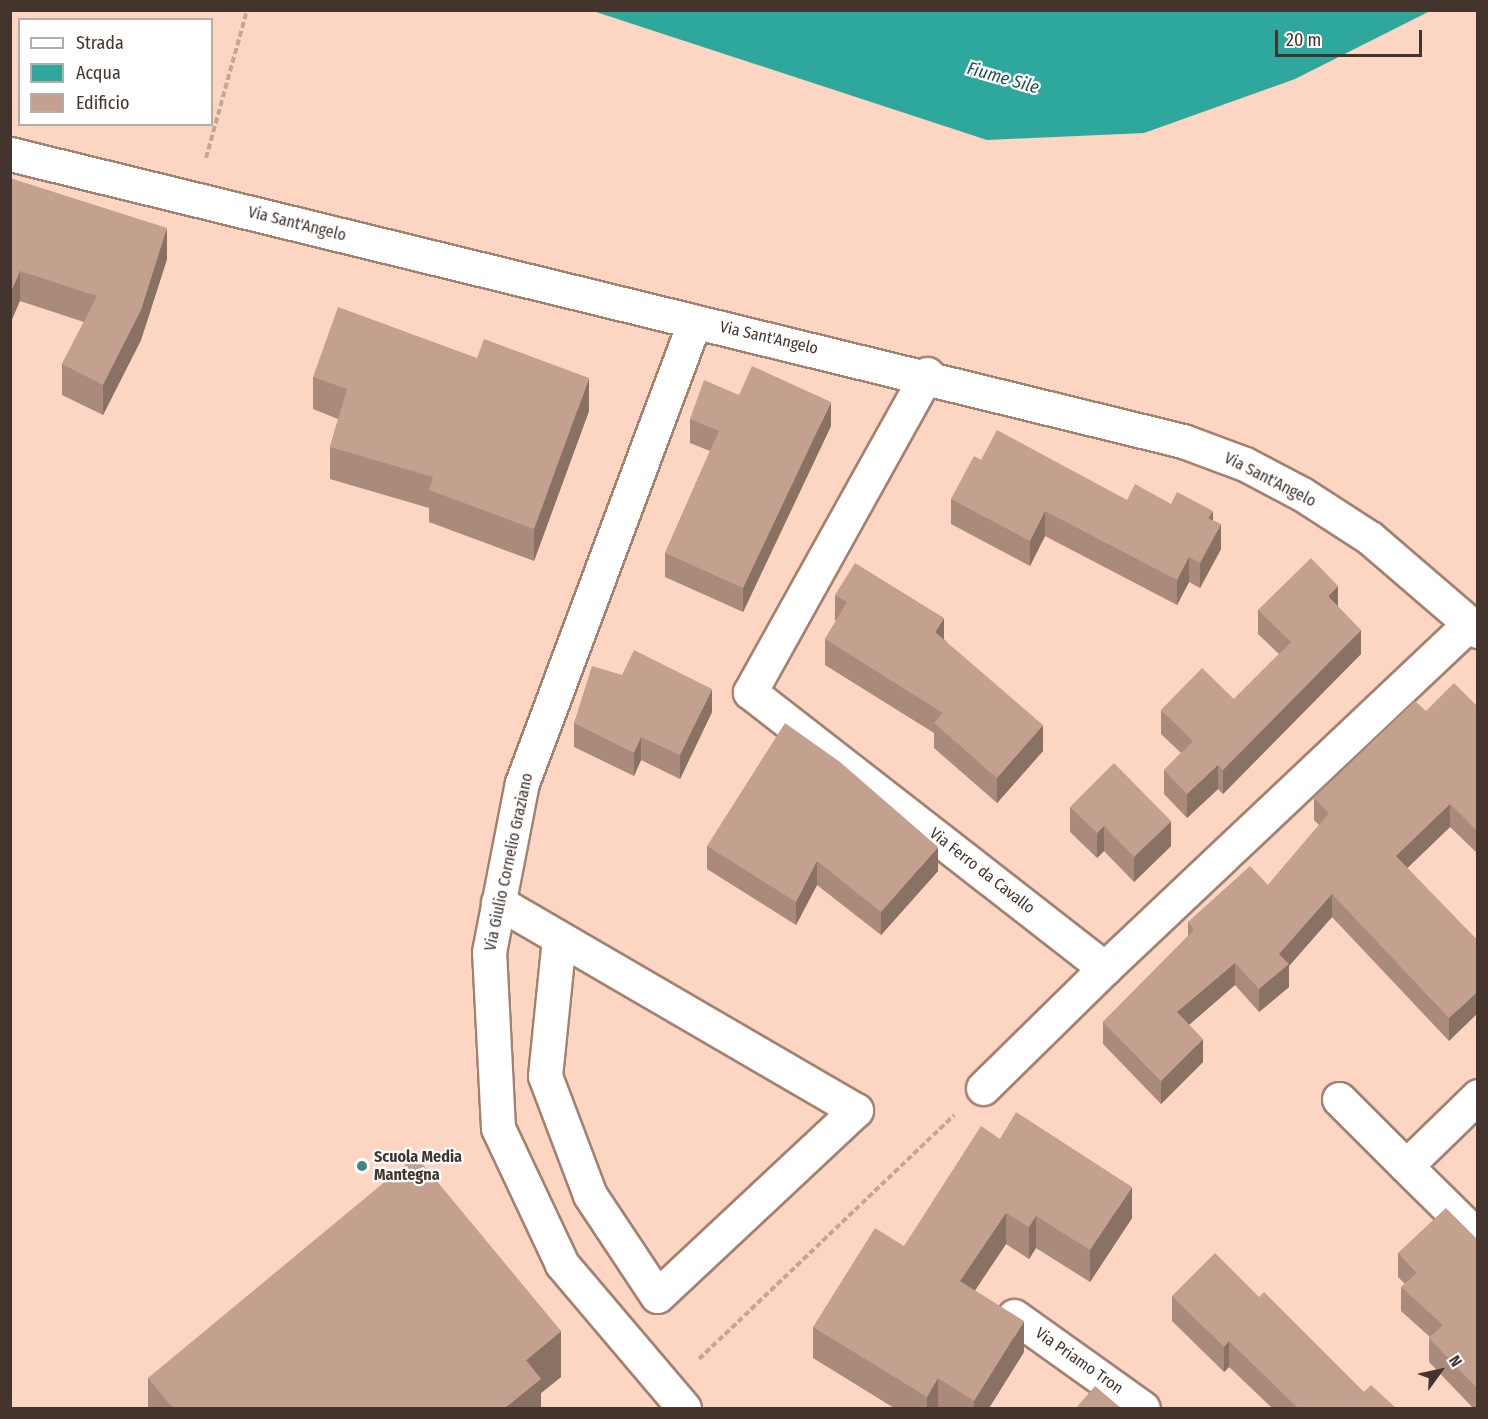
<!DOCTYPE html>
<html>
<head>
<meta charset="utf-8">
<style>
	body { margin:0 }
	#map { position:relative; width:1488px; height:1419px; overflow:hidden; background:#fcd6c3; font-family:"Fira Sans Condensed",sans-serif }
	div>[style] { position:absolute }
	.water>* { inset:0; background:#2ea89d }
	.path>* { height:4px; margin-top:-2px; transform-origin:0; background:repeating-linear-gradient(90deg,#c4a596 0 6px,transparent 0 9px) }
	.roads { filter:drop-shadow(2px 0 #a38170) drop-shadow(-2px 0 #a38170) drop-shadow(0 2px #a38170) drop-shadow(0 -2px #a38170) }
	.minor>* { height:33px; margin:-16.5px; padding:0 16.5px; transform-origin:16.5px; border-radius:16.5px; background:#fff }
	.wall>* { inset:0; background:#a98a7b }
	.shaded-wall>* { inset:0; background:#897164 }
	.building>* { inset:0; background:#c4a18f }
	.dots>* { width:16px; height:16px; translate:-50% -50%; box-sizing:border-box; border:3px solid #fff; border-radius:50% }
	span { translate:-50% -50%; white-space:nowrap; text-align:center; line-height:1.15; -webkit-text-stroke:4.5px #fff; paint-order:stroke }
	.street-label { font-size:16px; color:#43342d }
	.poi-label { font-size:16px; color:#43342d; font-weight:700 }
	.left { translate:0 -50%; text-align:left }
	.water-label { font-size:18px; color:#1f514c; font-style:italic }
	.frame { position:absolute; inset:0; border:12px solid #43342d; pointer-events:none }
	.legend { position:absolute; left:18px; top:18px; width:195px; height:108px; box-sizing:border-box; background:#fff; border:2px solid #b4aeab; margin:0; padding:8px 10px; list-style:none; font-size:18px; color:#43342d }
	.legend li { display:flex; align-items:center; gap:12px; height:30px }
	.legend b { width:30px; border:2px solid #b4aeab }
	.north { position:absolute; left:1410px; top:1341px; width:60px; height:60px; -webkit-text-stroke:4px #fff; paint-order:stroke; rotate:57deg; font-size:16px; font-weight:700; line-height:24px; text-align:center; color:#43342d }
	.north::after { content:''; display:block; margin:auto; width:21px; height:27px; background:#43342d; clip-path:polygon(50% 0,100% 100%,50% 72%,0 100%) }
	.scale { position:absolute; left:1275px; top:30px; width:147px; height:27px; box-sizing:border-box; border:3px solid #43342d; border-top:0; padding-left:8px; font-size:18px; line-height:21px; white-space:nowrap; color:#43342d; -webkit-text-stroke:4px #fff; paint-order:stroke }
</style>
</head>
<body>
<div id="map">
	<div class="water">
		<div style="clip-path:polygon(593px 11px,1430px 11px,1295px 79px,1144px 133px,987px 140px)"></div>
	</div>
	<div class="path">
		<div style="left:206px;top:158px;width:154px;rotate:-74.5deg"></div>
		<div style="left:699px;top:1359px;width:353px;rotate:-43.7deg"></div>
	</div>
	<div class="roads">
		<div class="minor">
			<div style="left:10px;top:154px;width:1208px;rotate:13.75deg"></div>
			<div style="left:1183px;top:441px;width:66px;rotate:20.4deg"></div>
			<div style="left:1245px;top:464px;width:64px;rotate:27.8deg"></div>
			<div style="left:1302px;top:494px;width:81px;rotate:32.9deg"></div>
			<div style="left:1370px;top:538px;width:143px;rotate:40.7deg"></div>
			<div style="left:927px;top:374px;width:364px;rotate:119.1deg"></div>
			<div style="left:750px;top:692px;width:450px;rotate:37.9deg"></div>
			<div style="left:1105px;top:968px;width:501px;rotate:-43.38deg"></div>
			<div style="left:498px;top:902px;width:414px;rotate:30.2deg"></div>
			<div style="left:856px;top:1110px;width:272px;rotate:136.9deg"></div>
			<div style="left:657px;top:1296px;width:121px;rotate:-123.6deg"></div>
			<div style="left:590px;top:1195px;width:127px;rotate:-110.7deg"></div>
			<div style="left:545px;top:1076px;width:138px;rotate:-84.2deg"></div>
			<div style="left:983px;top:1088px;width:171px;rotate:-44.5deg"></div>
			<div style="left:1478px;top:1096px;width:100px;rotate:135.8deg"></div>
			<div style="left:1406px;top:1166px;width:101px;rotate:44.6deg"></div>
			<div style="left:1339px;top:1099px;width:95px;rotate:45deg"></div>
			<div style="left:1014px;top:1316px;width:158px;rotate:35.5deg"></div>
			<div style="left:684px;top:1408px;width:189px;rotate:-130.3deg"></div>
			<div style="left:562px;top:1264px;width:150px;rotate:-115.2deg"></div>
			<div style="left:498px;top:1128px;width:176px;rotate:-92.9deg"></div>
			<div style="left:489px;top:952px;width:172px;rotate:-79deg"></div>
			<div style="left:522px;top:783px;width:492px;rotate:-69.5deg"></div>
		</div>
	</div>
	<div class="wall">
		<div style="clip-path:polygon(10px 178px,167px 259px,141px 340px,103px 415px,62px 395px,62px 364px,84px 322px,20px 301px)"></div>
		<div style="clip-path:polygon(313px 377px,589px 411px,534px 561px,429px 522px,429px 508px,330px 479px,330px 447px,338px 419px,313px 409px)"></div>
		<div style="clip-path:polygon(739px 395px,831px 426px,743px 612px,665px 577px,665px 553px,710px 451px,690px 443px,690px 419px)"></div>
		<div style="clip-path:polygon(981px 460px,1127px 500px,1171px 504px,1213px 520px,1221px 549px,1200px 588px,1189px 582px,1177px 605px,1045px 536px,1030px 566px,951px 524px,951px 499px)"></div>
		<div style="clip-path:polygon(835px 595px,944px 639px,1043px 751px,997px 803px,934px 748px,934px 733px,825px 665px,825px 639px,836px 621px,835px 620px)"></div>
		<div style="clip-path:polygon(1338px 606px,1361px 654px,1223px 794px,1218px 789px,1187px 818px,1164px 794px,1164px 770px,1181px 753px,1161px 734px,1161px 710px,1234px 699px,1279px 654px,1258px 634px,1258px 610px)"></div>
		<div style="clip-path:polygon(1478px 707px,1478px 854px,1450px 827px,1407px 868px,1478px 941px,1449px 1041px,1332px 917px,1289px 966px,1289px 987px,1259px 1012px,1235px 985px,1189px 1025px,1203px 1062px,1161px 1104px,1103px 1044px,1103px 1022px,1188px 936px,1188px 922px,1268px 885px,1319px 825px,1314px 820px,1314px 798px,1426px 711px)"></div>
		<div style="clip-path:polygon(712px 712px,680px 779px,641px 760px,634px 776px,574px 747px,574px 723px)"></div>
		<div style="clip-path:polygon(1070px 807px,1171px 846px,1134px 882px,1104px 851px,1097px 858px,1070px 832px)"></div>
		<div style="clip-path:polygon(707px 846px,938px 871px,881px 935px,817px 885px,796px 925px,707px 869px)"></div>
		<div style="clip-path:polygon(1000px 1139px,1132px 1218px,1090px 1282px,1036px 1248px,1029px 1259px,1006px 1244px,975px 1290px,1024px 1352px,989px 1408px,894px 1408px,813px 1358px,813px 1327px,904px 1246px)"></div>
		<div style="clip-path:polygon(1478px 1240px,1478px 1408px,1473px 1408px,1429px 1362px,1429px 1338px,1430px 1337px,1401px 1311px,1401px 1287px,1405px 1284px,1398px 1277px,1398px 1253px)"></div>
		<div style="clip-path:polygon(1172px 1296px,1259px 1297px,1364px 1392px,1396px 1408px,1272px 1408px,1229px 1367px,1224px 1372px,1172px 1321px)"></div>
		<div style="clip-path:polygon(561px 1377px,541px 1393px,541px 1408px,148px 1408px,148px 1378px)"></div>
	</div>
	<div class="shaded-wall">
		<div style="clip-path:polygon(167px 228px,167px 259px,141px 340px,103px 415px,103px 385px)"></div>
		<div style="clip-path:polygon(20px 271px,20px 301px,10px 324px,10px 293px)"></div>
		<div style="clip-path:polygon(589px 378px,589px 411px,534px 561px,534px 529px)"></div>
		<div style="clip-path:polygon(831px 402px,831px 426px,743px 612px,743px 588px)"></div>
		<div style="clip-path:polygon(1045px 511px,1045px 536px,1030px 566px,1030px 541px)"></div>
		<div style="clip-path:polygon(1213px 511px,1213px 536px,1208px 518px)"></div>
		<div style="clip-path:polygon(1221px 524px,1221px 549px,1200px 588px,1200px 563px)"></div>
		<div style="clip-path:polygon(1189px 557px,1189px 582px,1177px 605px,1177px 580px)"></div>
		<div style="clip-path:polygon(1338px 586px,1338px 610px,1328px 596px)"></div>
		<div style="clip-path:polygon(944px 618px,944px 643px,935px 632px)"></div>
		<div style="clip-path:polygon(1361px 630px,1361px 654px,1223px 794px,1223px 770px)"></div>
		<div style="clip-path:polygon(712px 689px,712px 712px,680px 779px,680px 755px)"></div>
		<div style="clip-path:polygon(1043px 725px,1043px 751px,997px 803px,997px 778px)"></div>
		<div style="clip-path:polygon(641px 737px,641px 760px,634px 776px,634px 753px)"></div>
		<div style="clip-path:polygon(1218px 765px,1218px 789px,1187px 818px,1187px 794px)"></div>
		<div style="clip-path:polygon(1450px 804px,1450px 827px,1396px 879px,1396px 856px)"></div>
		<div style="clip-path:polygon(1171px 821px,1171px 846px,1134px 882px,1134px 857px)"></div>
		<div style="clip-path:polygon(1104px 826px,1104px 851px,1097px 858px,1097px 833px)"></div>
		<div style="clip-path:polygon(938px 847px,938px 871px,881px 935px,881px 912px)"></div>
		<div style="clip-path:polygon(817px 861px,817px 885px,796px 925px,796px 902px)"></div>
		<div style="clip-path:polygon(1332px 894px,1332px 917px,1289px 966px,1289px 987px,1259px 1012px,1259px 989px,1279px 954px)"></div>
		<div style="clip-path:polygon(1235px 963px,1235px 985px,1177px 1035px,1177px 1012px)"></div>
		<div style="clip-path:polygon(1478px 991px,1478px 1013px,1449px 1041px,1449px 1018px)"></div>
		<div style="clip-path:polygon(1203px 1039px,1203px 1062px,1161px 1104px,1161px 1081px)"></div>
		<div style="clip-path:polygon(1132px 1187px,1132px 1218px,1090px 1282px,1090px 1250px)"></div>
		<div style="clip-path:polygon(1006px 1213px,1006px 1244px,960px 1313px,960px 1281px)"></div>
		<div style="clip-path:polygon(1036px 1216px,1036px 1248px,1029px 1259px,1029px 1227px)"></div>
		<div style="clip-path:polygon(1024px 1321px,1024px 1352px,989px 1408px,974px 1408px,974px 1401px)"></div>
		<div style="clip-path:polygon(561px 1331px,561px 1377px,541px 1393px,541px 1408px,505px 1408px,526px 1360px)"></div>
		<div style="clip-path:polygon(1229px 1341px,1229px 1367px,1224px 1372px,1224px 1347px)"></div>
		<div style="clip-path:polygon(938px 1378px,938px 1408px,927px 1408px,927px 1397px)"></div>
	</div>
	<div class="building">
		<div style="clip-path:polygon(10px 178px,167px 228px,141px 310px,103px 385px,62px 364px,97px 296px,20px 271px,10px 293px)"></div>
		<div style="clip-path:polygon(338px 307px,477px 358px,484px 339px,589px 378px,534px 529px,429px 490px,433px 477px,330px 447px,347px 389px,313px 377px)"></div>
		<div style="clip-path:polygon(752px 366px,831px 402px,743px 588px,665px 553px,719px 431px,690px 419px,704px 380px,739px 395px)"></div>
		<div style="clip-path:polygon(997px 430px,1127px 500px,1135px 484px,1171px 504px,1177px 492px,1213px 511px,1208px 518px,1221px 524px,1200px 563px,1189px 557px,1177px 580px,1045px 511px,1030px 541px,951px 499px,974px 456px,981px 460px)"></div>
		<div style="clip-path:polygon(1311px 558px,1338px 586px,1328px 596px,1361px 630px,1223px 770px,1218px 765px,1187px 794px,1164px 770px,1193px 741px,1161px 710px,1202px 668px,1234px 699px,1291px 642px,1258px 610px)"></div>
		<div style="clip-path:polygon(855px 563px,944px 618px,935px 632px,1043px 725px,997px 778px,934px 723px,943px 713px,825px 639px,847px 602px,835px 595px)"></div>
		<div style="clip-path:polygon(634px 650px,712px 689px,680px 755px,641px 737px,634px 753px,574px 723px,592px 666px,622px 675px)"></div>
		<div style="clip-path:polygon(1454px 683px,1478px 707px,1478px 832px,1450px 804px,1396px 856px,1478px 941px,1478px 991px,1449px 1018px,1332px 894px,1279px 954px,1289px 964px,1259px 989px,1235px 963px,1177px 1012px,1203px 1039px,1161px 1081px,1103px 1022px,1194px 930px,1188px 922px,1250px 866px,1268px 885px,1329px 813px,1314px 798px,1415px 701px,1426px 711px)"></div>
		<div style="clip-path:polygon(785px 723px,840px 762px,938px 847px,881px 912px,817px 861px,796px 902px,707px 846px)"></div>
		<div style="clip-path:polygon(1114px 763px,1171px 821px,1134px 857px,1104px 826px,1097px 833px,1070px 807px)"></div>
		<div style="clip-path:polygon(1016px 1112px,1132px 1187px,1090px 1250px,1036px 1216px,1029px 1227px,1006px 1213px,960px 1281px,1024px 1321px,974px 1401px,938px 1378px,927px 1397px,813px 1327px,875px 1228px,904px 1246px,981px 1126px,1000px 1139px)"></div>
		<div style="clip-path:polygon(416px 1156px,561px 1331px,526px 1360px,541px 1379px,505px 1408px,173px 1408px,148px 1378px)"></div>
		<div style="clip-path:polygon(1446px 1208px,1478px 1240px,1478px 1389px,1429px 1338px,1443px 1325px,1401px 1287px,1417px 1273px,1398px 1253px)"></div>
		<div style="clip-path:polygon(1215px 1253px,1259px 1297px,1264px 1292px,1364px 1392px,1371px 1385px,1396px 1408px,1298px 1408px,1229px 1341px,1224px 1347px,1172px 1296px)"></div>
		<div style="clip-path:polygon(1095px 1386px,1121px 1408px,1076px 1408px)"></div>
	</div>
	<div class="dots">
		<div style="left:362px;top:1166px;background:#40877f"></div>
	</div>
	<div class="street-label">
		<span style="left:297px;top:224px;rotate:14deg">Via Sant'Angelo</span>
		<span style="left:769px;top:338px;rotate:13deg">Via Sant'Angelo</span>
		<span style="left:1270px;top:480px;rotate:27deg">Via Sant'Angelo</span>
		<span style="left:509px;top:862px;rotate:-78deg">Via Giulio Cornelio Graziano</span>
		<span style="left:982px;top:871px;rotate:38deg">Via Ferro da Cavallo</span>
		<span style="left:1079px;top:1361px;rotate:35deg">Via Priamo Tron</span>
	</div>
	<div class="poi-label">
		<span class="left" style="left:374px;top:1166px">Scuola Media<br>Mantegna</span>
	</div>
	<div class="water-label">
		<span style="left:1003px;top:78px;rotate:16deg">Fiume Sile</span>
	</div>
	<div class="frame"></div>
	<ul class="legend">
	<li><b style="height:8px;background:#fff"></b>Strada</li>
	<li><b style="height:16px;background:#2ea89d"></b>Acqua</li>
	<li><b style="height:16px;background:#c4a18f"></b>Edificio</li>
	</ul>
	<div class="north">N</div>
	<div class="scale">20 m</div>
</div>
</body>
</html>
